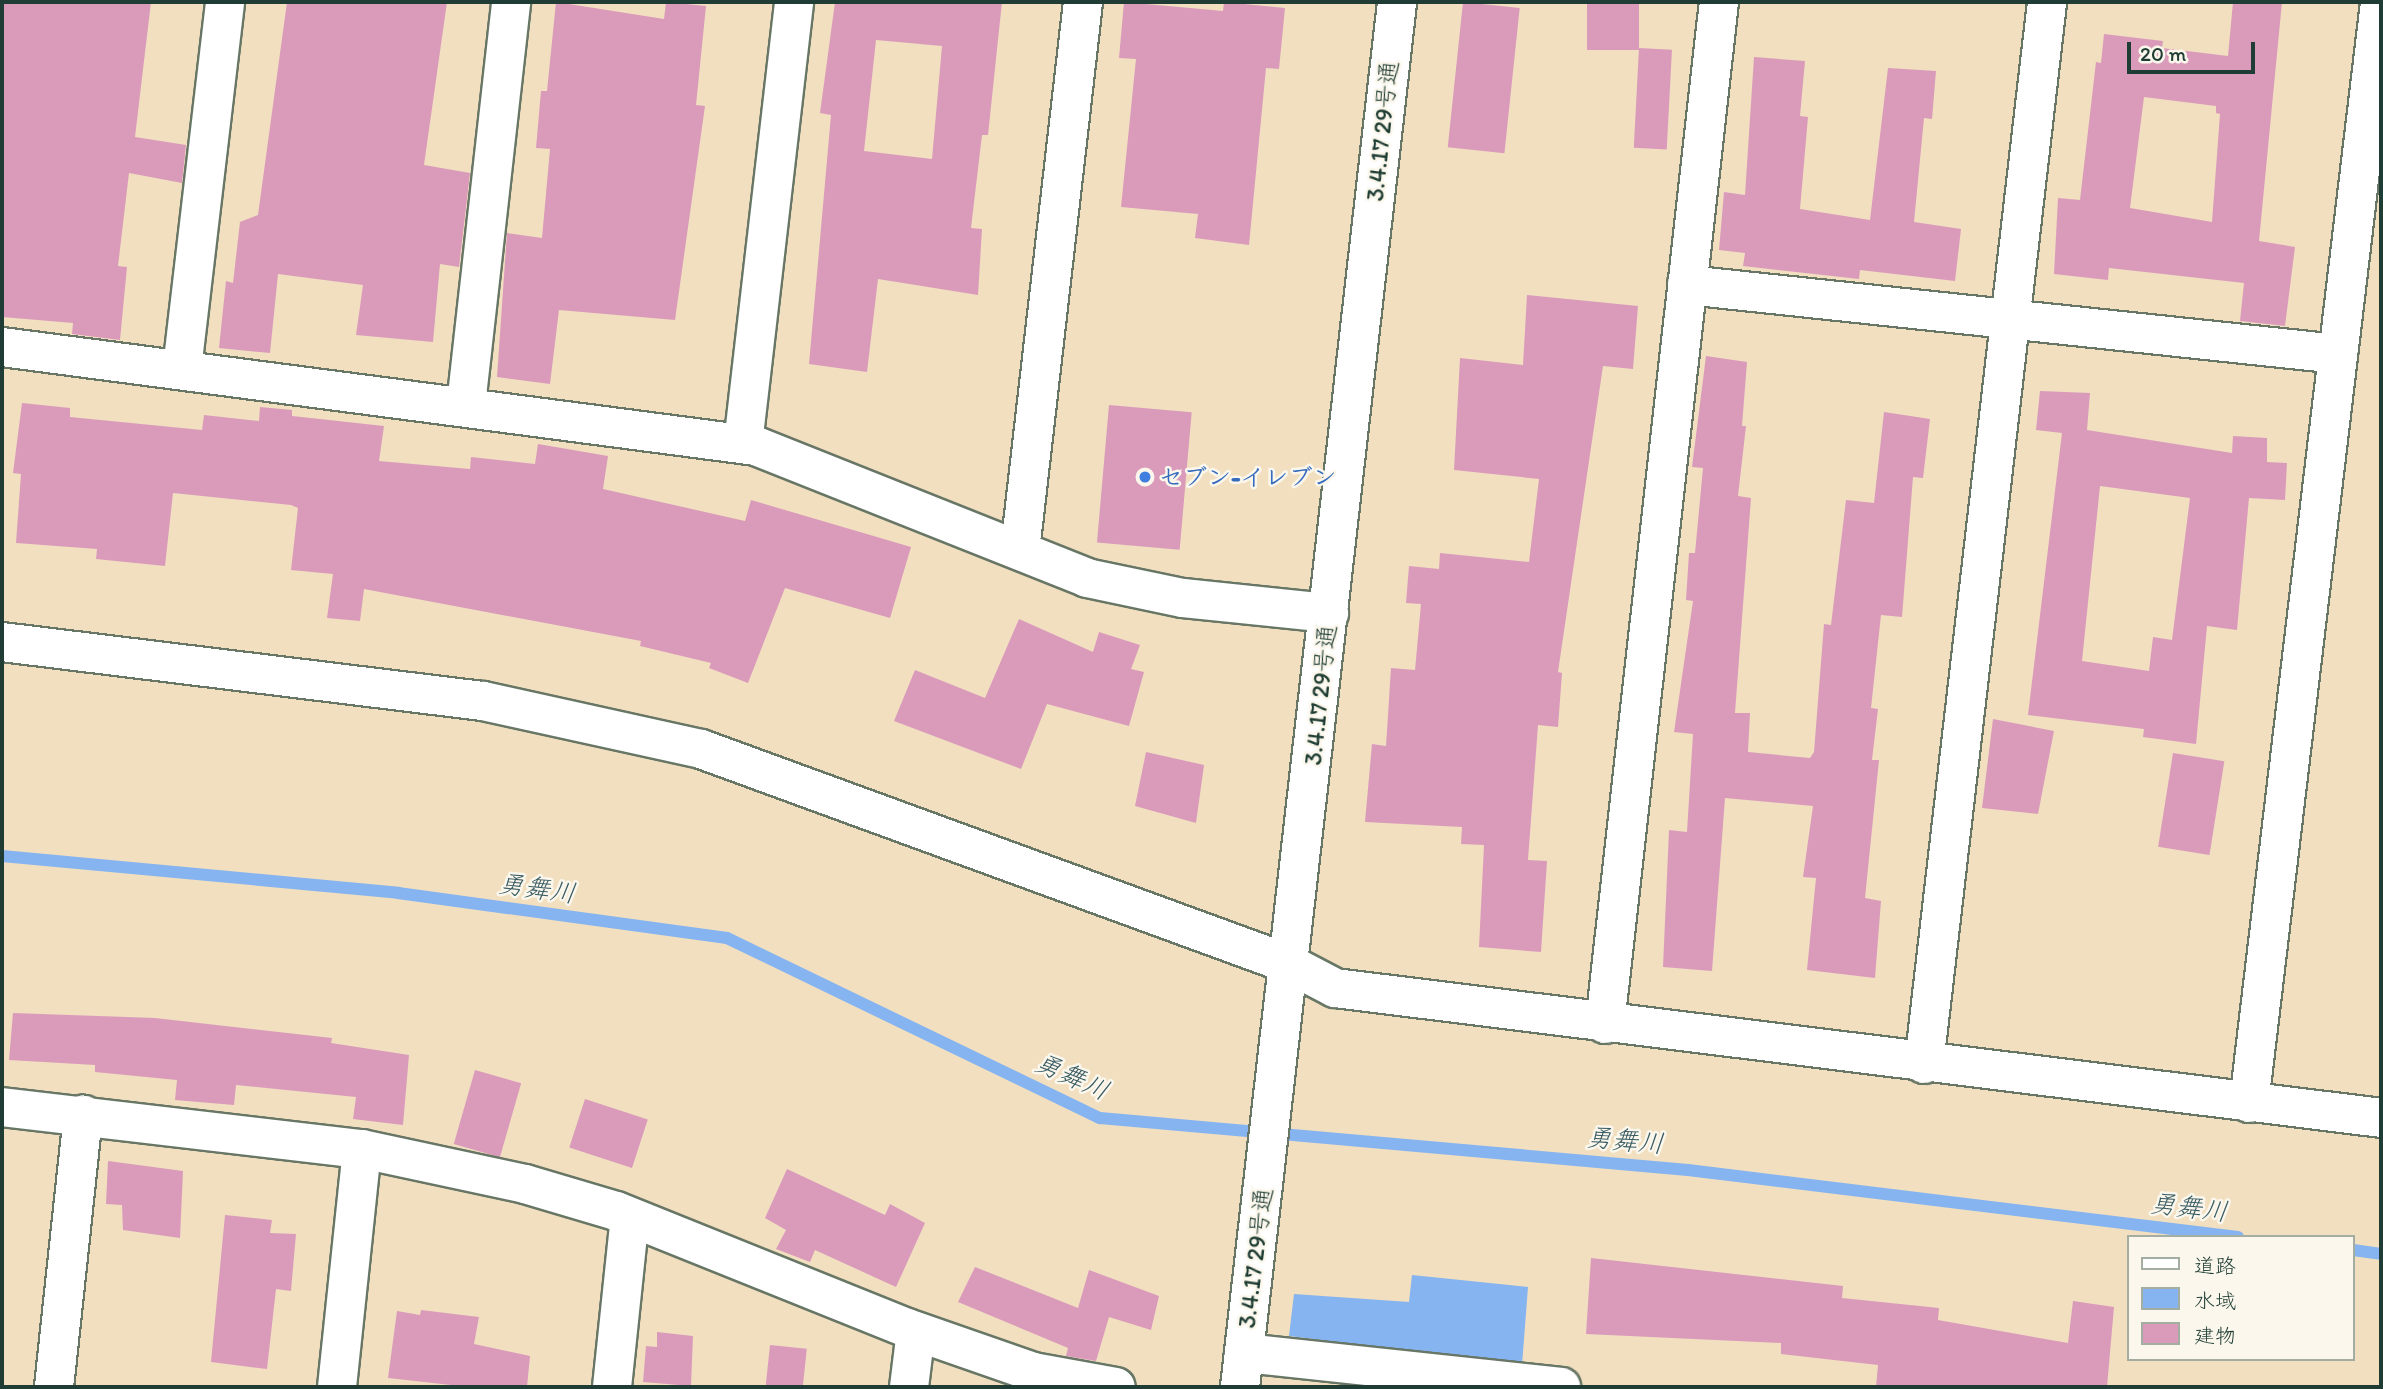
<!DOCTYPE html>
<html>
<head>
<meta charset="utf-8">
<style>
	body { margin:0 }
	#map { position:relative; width:2383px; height:1389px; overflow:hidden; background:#f1dfc0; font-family:Itim,"Klee One",sans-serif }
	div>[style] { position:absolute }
	.water>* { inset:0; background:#85b4f0 }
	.stream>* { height:12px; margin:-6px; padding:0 6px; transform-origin:6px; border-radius:6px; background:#85b4f0 }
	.building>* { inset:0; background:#da9bbb; transform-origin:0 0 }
	.roads { filter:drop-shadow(2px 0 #687665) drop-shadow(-2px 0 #687665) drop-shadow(0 2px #687665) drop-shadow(0 -2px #687665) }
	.minor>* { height:38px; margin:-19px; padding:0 19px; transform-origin:19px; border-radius:19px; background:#fff }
	.tertiary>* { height:38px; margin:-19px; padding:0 19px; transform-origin:19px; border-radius:19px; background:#fff }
	.dots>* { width:19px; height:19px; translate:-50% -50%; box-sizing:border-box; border:4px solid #fbf7ec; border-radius:50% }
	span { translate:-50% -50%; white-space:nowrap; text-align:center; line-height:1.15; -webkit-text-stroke:5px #fbf7ec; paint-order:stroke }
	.street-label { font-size:24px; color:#1f3d34 }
	.shop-label { font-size:24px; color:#366cbe; font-weight:700 }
	.left { translate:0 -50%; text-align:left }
	.water-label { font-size:26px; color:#385b63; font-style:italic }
	.frame { position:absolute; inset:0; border:4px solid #1f3d34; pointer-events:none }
	.legend { position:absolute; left:2127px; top:1235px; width:228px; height:126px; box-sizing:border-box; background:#fbf7ec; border:2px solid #a3ada2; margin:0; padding:9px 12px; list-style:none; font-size:21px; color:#1f3d34 }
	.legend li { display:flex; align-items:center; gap:14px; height:35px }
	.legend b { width:35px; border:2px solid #a3ada2 }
	.scale { position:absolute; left:2127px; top:42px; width:128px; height:32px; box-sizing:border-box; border:4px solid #1f3d34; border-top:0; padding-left:9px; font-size:21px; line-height:24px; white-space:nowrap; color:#1f3d34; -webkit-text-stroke:5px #fbf7ec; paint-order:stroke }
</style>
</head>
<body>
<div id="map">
	<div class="water">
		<div style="clip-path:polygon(1412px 1275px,1528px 1287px,1522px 1365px,1289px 1336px,1294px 1294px,1409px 1302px)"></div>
	</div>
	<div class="stream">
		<div style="left:2px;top:856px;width:398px;rotate:5.3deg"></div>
		<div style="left:398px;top:893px;width:332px;rotate:7.8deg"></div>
		<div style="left:727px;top:938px;width:414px;rotate:25.8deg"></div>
		<div style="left:1100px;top:1118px;width:590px;rotate:5.05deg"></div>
		<div style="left:1688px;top:1170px;width:554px;rotate:6.95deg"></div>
		<div style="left:2353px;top:1250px;width:28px;rotate:8deg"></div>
	</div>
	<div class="building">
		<div style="clip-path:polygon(2px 2px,151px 2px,135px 137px,186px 145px,182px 183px,129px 173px,118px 266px,127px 267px,120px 340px,72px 334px,73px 323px,2px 317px)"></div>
		<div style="clip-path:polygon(287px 2px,447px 2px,424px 165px,470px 173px,459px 267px,440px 264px,433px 342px,356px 335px,363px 285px,278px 274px,270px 353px,219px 348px,226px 281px,233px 283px,240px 222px,258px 215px)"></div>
		<div style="clip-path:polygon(556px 2px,664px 19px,666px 2px,706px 6px,696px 105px,705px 106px,675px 320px,559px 310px,550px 384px,497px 377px,507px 233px,542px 238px,550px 149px,536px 148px,541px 91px,547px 91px)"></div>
		<div style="clip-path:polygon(evenodd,835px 2px,1002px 2px,988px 135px,982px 135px,971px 228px,982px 229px,978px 295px,878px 279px,867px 372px,809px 364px,831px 115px,820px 113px,835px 2px,876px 40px,942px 46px,932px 159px,864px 151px,876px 40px)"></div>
		<div style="clip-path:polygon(1124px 2px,1223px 11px,1224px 2px,1285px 8px,1279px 69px,1266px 68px,1249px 245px,1195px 238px,1198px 214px,1121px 207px,1136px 59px,1119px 58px)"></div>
		<div style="left:1463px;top:2px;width:57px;height:146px;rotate:6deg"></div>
		<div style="left:1587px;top:2px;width:52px;height:48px"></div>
		<div style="clip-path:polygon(evenodd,2233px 2px,2282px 2px,2259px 241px,2295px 247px,2285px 326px,2240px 321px,2244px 283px,2109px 268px,2108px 280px,2054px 274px,2058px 198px,2080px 200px,2096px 62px,2101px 63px,2104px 34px,2163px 41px,2162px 48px,2228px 56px,2233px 2px,2144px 97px,2216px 106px,2216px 113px,2220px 114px,2212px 222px,2130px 208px,2144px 97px)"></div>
		<div style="left:1639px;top:48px;width:33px;height:100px;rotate:3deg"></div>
		<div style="clip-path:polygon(1754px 57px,1805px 61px,1800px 116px,1808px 117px,1800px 209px,1870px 220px,1888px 68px,1936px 71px,1932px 119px,1924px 118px,1914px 222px,1961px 229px,1955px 281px,1860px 270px,1859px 279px,1743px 266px,1745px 253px,1719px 250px,1724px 192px,1745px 195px)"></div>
		<div style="clip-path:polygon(1527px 295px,1638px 306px,1633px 369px,1603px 366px,1558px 672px,1562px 673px,1558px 727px,1538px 725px,1528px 860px,1547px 861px,1541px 952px,1479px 947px,1484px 845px,1461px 844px,1462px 827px,1365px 822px,1372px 744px,1386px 746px,1391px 668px,1415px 670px,1421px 604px,1406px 603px,1409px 566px,1439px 569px,1440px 553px,1529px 562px,1539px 479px,1454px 470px,1460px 358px,1523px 365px)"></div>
		<div style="clip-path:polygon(1706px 356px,1747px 362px,1742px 426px,1746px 426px,1738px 496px,1751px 498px,1735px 713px,1750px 713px,1748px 752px,1810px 758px,1814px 752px,1824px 624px,1831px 625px,1846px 500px,1874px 503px,1884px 412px,1930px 419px,1923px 478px,1913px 477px,1902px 617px,1881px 615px,1871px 708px,1878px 709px,1872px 760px,1879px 760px,1865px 898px,1881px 901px,1875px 978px,1807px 970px,1816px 878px,1803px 877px,1813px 806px,1725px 798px,1712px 971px,1663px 967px,1669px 830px,1687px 832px,1693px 734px,1674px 732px,1693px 601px,1686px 600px,1689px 553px,1695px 553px,1703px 468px,1692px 467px)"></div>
		<div style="clip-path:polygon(evenodd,2040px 391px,2090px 393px,2087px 430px,2232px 453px,2233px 436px,2267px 438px,2267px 462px,2287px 463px,2285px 500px,2249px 498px,2237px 630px,2207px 626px,2196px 744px,2143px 737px,2144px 729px,2028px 715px,2062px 433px,2036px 430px,2040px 391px,2100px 486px,2190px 498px,2172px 640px,2153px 637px,2149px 671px,2082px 661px,2100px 486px)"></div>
		<div style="clip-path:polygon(22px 403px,70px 408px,70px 417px,202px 430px,204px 415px,259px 421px,260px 407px,292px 410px,292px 416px,384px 426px,379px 461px,470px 469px,471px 457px,535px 464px,538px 444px,608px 456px,603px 489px,745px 521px,751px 500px,911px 547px,890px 618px,785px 588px,748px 683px,709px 668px,711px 663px,640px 646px,641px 641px,364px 589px,360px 621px,327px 618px,333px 574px,291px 570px,298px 508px,291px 505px,173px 493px,165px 566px,96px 559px,97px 549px,16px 543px,21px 474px,13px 473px)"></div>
		<div style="left:1109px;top:405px;width:83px;height:138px;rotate:5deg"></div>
		<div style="clip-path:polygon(1019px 619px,1093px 652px,1099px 632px,1140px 645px,1131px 669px,1144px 672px,1129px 726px,1047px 704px,1021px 769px,894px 721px,915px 670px,985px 698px)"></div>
		<div style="clip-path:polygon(1993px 719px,2054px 731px,2038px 814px,1982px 808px)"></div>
		<div style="clip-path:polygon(1146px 752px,1204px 765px,1196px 823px,1135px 806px)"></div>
		<div style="left:2173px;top:753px;width:52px;height:95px;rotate:9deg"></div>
		<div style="clip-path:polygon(13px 1013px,155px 1018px,332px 1038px,331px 1043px,409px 1055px,403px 1125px,353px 1119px,356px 1097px,236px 1085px,234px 1105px,175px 1100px,177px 1080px,95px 1072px,95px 1065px,9px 1060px)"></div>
		<div style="left:475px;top:1070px;width:48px;height:77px;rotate:16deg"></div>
		<div style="left:585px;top:1099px;width:66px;height:51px;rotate:18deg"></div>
		<div style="clip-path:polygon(108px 1161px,183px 1171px,180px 1238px,123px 1230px,122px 1205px,106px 1204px)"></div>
		<div style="clip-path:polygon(787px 1169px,885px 1215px,890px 1204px,925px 1223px,896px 1287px,815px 1250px,810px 1262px,776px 1249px,786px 1230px,765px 1218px)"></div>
		<div style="clip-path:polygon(225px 1215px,272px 1220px,270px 1233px,296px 1234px,291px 1291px,276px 1289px,267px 1369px,211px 1362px)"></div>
		<div style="clip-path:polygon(1591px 1258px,1843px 1286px,1842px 1298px,1939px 1308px,1938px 1320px,2068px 1343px,2073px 1301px,2114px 1307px,2107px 1387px,1876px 1387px,1878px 1365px,1781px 1354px,1781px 1343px,1586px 1334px)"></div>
		<div style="clip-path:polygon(975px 1267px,1078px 1308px,1089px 1270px,1159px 1296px,1151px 1330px,1109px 1317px,1096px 1361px,1066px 1356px,1068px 1348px,958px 1302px)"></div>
		<div style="clip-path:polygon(421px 1310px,479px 1317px,474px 1344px,530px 1356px,527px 1387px,469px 1387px,388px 1378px,397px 1311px,420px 1315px)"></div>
		<div style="clip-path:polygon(657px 1332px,693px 1336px,691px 1386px,643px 1382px,646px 1346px,657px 1347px)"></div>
		<div style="left:770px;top:1345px;width:37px;height:42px;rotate:6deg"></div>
	</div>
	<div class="roads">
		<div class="minor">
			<div style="left:1687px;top:285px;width:655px;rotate:6.05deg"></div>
			<div style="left:2px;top:347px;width:760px;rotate:7.48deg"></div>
			<div style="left:756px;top:446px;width:356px;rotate:21.7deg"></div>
			<div style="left:1087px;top:578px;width:98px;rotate:11.8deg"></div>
			<div style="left:1183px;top:598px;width:147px;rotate:5.9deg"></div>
			<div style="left:182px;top:369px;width:370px;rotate:-83.3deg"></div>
			<div style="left:466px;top:405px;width:406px;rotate:-83.6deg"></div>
			<div style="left:743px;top:444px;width:445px;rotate:-83.4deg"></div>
			<div style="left:1020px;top:550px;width:552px;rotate:-83.44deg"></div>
			<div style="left:1605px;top:1024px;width:1028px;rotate:-83.64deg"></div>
			<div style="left:1924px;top:1064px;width:1069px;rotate:-83.39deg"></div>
			<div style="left:2249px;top:1103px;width:1109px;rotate:-83.21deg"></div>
			<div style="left:2px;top:1107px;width:362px;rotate:6.7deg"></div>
			<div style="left:362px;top:1149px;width:167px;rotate:12.1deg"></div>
			<div style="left:525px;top:1184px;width:95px;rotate:16.5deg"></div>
			<div style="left:616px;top:1211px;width:314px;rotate:21.9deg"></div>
			<div style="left:907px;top:1328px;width:133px;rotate:19.2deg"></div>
			<div style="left:1033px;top:1372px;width:84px;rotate:10.2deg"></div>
			<div style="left:1244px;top:1353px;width:319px;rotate:6.1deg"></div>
			<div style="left:54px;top:1387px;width:274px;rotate:-83.9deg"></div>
			<div style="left:337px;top:1387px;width:239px;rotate:-84deg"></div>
			<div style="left:612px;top:1387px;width:171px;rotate:-84deg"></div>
			<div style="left:909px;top:1387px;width:56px;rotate:-82.9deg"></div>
		</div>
		<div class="tertiary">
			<div style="left:2px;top:642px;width:485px;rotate:7deg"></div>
			<div style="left:483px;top:701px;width:223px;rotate:12.4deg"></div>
			<div style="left:701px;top:749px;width:626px;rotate:20.08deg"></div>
			<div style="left:1289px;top:964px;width:52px;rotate:27.6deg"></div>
			<div style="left:1335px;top:988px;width:1054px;rotate:7.08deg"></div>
			<div style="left:1240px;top:1387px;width:1394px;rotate:-83.53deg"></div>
		</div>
	</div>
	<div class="dots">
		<div style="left:1145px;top:477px;background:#3f7fe0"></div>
	</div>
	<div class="street-label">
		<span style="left:1382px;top:131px;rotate:-84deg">3.4.17 29号通</span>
		<span style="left:1320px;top:695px;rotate:-84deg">3.4.17 29号通</span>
		<span style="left:1255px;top:1258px;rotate:-83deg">3.4.17 29号通</span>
	</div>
	<div class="shop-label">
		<span class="left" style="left:1159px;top:477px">セブン-イレブン</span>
	</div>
	<div class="water-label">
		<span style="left:537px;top:889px;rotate:8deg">勇舞川</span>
		<span style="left:1072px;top:1077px;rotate:24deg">勇舞川</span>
		<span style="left:1625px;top:1141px;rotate:5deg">勇舞川</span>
		<span style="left:2189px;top:1208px;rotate:7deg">勇舞川</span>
	</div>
	<div class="frame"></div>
	<ul class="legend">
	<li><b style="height:9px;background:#fff"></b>道路</li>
	<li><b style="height:19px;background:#85b4f0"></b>水域</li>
	<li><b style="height:19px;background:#da9bbb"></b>建物</li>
	</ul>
	<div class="scale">20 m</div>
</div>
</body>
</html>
